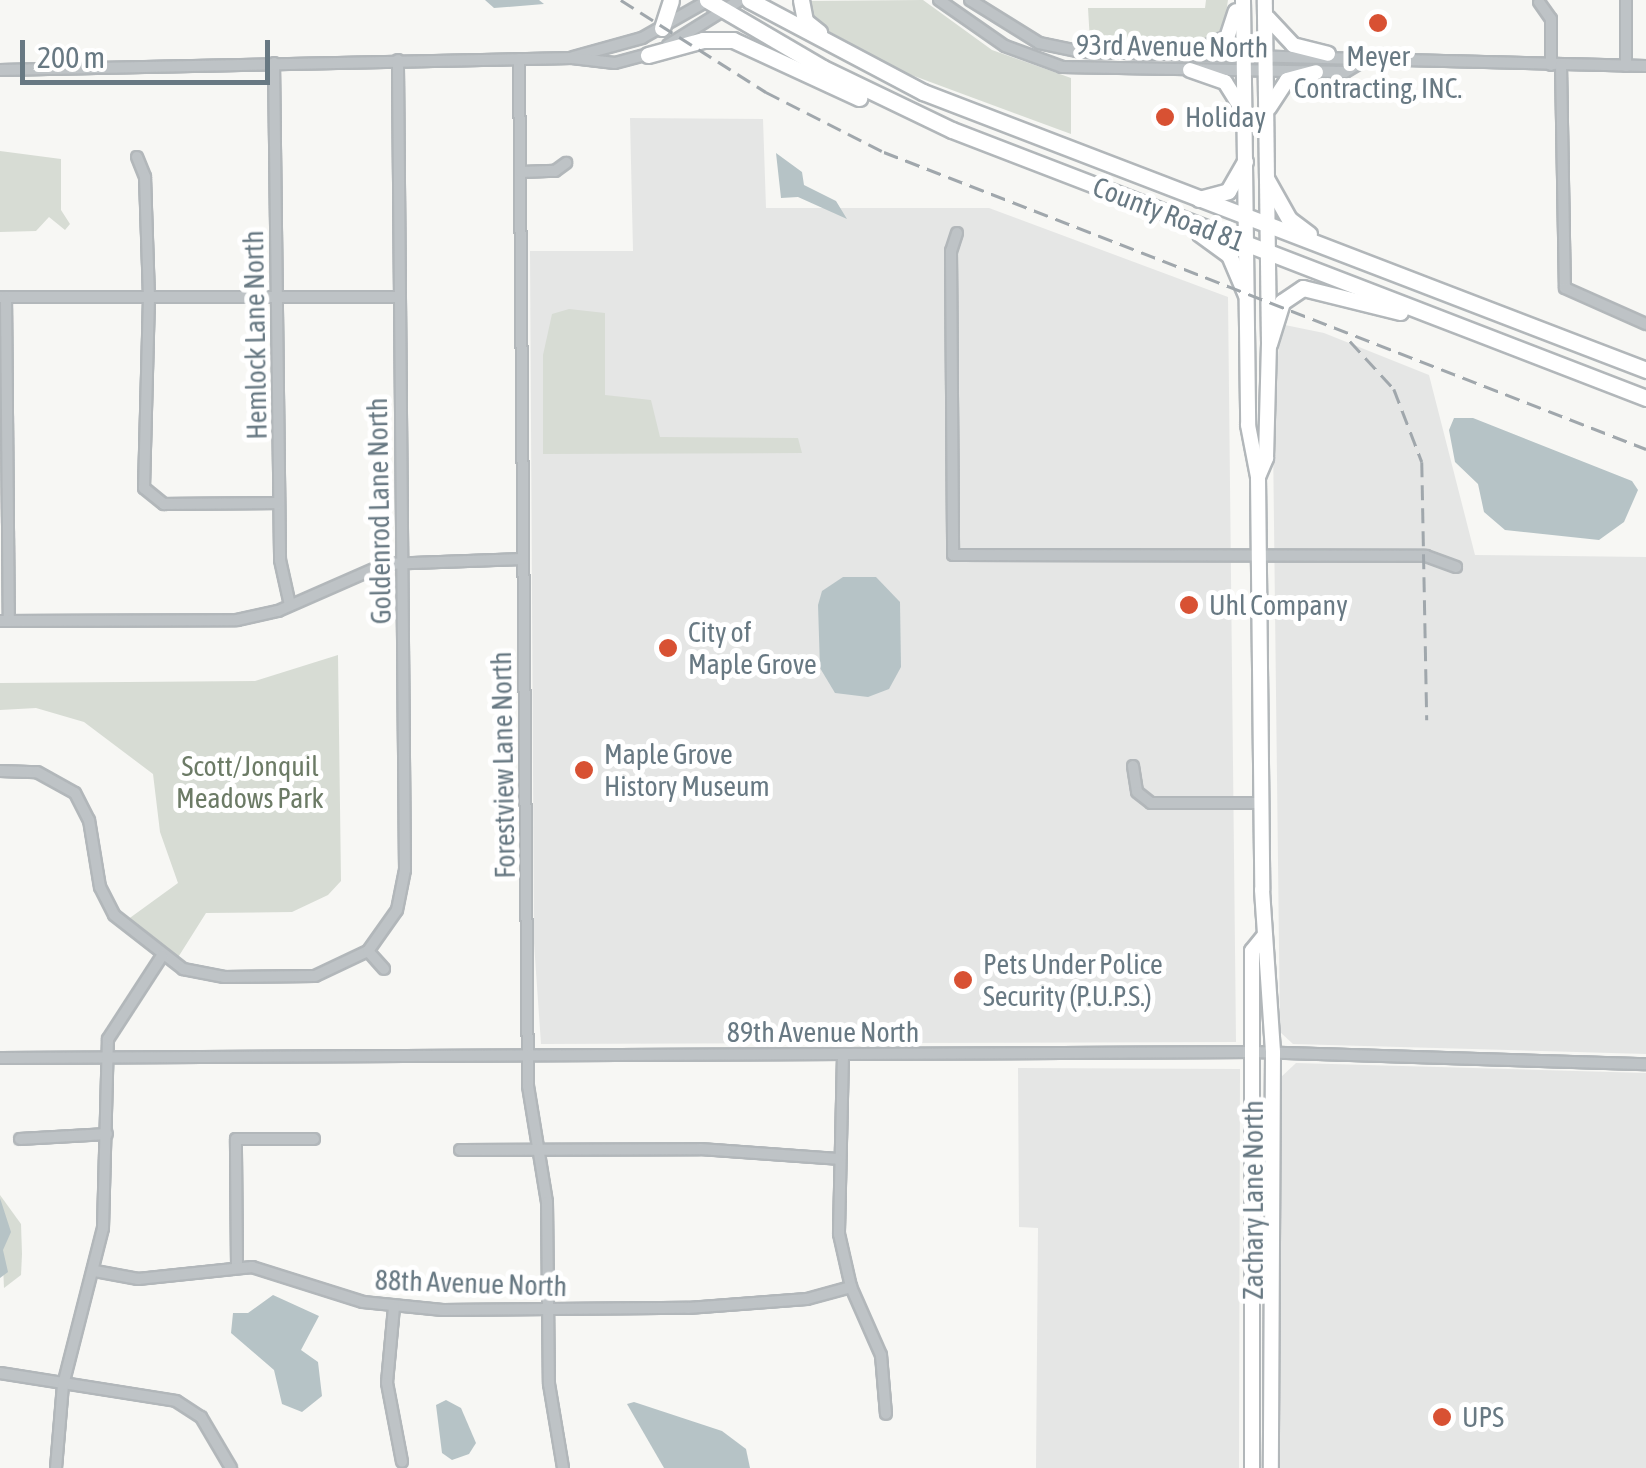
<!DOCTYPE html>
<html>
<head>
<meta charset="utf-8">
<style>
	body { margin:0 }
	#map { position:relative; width:1646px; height:1468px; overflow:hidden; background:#f7f7f4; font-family:"Asap Condensed",sans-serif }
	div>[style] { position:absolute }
	.built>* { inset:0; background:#e5e6e5 }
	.green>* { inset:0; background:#d7dcd4 }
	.water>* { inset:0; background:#b6c3c6 }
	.roads { filter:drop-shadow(2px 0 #b2b7ba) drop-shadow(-2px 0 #b2b7ba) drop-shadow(0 2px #b2b7ba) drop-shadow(0 -2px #b2b7ba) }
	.minor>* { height:10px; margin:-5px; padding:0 5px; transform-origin:5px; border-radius:5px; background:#bec3c6 }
	.major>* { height:14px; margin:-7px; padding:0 7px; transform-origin:7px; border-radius:7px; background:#fff }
	.highway>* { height:15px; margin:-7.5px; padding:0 7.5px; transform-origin:7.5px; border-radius:7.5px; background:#fff }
	.rail>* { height:2.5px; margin-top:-1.25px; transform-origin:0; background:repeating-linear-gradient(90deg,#a0a7ac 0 15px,transparent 0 23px) }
	.dots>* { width:28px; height:28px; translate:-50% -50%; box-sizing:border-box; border:5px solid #fff; border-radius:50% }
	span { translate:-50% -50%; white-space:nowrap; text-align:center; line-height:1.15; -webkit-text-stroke:10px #fff; paint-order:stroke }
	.street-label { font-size:28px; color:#687983 }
	.poi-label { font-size:28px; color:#687983 }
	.left { translate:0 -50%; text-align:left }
	.park-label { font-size:28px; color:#6c7b66 }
	.scale { position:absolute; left:20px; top:40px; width:250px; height:45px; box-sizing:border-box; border:5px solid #687983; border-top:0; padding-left:12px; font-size:30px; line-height:35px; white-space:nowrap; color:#687983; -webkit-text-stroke:8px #fff; paint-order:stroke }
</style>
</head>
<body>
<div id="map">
	<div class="built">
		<div style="clip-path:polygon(630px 118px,763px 119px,766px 208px,989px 208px,1228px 297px,1236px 1042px,541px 1044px,534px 943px,530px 251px,633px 251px)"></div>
		<div style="clip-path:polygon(1280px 324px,1324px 333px,1429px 375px,1475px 555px,1646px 557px,1646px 1054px,1293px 1044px,1280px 1032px,1273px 439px)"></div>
		<div style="clip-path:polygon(1296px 1063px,1646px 1073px,1646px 1468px,1279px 1468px,1279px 1079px)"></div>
		<div style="clip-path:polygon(1018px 1068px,1240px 1069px,1239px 1468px,1036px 1468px,1038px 1228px,1019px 1227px)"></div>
	</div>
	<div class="green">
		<div style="clip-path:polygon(923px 0,992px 50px,1071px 78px,1071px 134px,906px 73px,819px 26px,807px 1px)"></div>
		<div style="clip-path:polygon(1206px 0,1228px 0,1224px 26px,1211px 39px,1090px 42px,1088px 8px,1205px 8px)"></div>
		<div style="clip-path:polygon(0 151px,61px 159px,61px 210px,70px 224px,65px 230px,49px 217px,36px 231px,0 232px)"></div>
		<div style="clip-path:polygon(569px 309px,605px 313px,605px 395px,651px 400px,660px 437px,798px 438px,802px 453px,543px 454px,543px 355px,552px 314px)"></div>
		<div style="clip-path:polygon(338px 655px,341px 881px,328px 895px,292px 912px,206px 913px,177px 959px,127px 920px,178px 883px,160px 832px,153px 774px,84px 722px,36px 708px,0 710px,0 683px,255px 681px)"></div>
		<div style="clip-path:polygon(0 1195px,21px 1224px,22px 1254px,21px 1275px,4px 1288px)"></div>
	</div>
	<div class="water">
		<div style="clip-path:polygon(485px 0,539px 0,544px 4px,494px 8px)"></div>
		<div style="clip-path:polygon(776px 153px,802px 172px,804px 185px,836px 201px,847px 219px,798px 197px,781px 198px)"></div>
		<div style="clip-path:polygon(1454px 418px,1473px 418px,1632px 481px,1638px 490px,1624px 522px,1599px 540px,1505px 530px,1484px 512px,1478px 484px,1455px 462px,1449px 430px)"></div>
		<div style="clip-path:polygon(843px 577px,876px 577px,900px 602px,901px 667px,889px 689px,868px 697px,835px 693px,820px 668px,818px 605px,822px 591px)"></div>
		<div style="clip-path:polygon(0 1198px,11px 1232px,3px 1250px,8px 1272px,0 1278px)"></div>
		<div style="clip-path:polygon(273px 1295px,319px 1316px,301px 1350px,318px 1362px,322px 1396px,302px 1412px,282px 1404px,274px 1370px,231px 1333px,233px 1313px,248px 1313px)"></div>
		<div style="clip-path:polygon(446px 1400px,461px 1408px,476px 1443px,469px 1454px,452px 1460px,442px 1453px,436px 1405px)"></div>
		<div style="clip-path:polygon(634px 1402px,722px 1431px,746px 1449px,750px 1468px,664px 1468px,627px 1404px)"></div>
	</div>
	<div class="roads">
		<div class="minor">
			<div style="left:939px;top:0;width:80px;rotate:34.9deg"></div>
			<div style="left:1005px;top:46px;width:61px;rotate:20.2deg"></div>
			<div style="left:1062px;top:67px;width:283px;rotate:1deg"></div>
			<div style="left:1345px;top:72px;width:17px;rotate:-31deg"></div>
			<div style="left:970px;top:0;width:81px;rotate:31.9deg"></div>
			<div style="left:1039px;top:43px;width:44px;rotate:11.8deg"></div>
			<div style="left:1082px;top:52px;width:564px;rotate:1.42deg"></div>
			<div style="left:1539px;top:2px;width:21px;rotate:55deg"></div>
			<div style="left:1551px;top:19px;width:46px;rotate:90deg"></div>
			<div style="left:668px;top:45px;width:85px;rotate:-32deg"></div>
			<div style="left:573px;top:57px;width:72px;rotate:-15.4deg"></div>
			<div style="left:642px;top:38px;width:77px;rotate:-29.6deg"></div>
			<div style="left:519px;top:59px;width:1027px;rotate:89.5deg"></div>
			<div style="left:528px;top:1086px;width:118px;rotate:80.7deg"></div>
			<div style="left:547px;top:1202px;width:182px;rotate:89.4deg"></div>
			<div style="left:549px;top:1384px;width:85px;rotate:80.5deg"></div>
			<div style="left:274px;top:63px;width:497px;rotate:89.3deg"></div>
			<div style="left:280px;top:560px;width:46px;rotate:77.5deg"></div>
			<div style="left:1561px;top:65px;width:223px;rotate:89deg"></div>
			<div style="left:1565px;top:288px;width:89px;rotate:24deg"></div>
			<div style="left:1626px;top:66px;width:66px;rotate:-90deg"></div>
			<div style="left:0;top:70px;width:572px;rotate:-1.2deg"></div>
			<div style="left:572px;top:58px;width:43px;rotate:6.6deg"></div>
			<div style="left:615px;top:63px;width:39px;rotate:-15deg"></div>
			<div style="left:137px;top:157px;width:22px;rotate:68deg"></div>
			<div style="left:145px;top:177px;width:120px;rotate:88.1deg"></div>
			<div style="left:149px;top:297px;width:191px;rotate:91.5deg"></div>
			<div style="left:144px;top:488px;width:26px;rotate:39deg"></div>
			<div style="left:164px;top:504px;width:115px;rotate:-0.5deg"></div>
			<div style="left:521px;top:172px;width:34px;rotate:-2deg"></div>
			<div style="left:555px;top:171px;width:14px;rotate:-36deg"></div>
			<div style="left:957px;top:233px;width:19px;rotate:108deg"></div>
			<div style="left:951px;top:251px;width:304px;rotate:89.6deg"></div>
			<div style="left:953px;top:555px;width:473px;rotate:0.1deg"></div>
			<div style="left:1426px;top:556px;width:32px;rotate:20deg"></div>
			<div style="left:0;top:297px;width:399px"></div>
			<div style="left:6px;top:297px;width:324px;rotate:89.5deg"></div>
			<div style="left:0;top:621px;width:237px;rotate:-0.2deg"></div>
			<div style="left:237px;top:620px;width:42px;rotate:-12.4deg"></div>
			<div style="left:278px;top:611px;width:117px;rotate:-23.7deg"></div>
			<div style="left:385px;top:564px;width:138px;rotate:-2.1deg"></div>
			<div style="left:1133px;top:766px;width:26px;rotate:81deg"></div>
			<div style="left:1137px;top:792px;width:18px;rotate:38deg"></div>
			<div style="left:1151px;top:803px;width:110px"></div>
			<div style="left:0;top:771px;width:37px;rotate:2deg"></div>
			<div style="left:37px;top:772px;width:43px;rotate:28.9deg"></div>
			<div style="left:75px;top:793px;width:30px;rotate:63deg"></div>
			<div style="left:89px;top:820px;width:68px;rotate:80.7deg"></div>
			<div style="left:100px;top:887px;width:31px;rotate:63deg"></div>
			<div style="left:114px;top:915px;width:88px;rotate:38deg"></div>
			<div style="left:183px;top:969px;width:42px;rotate:11deg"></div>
			<div style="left:224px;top:977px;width:91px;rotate:-0.6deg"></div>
			<div style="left:315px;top:976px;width:59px;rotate:-25.3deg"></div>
			<div style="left:368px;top:951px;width:24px;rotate:48deg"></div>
			<div style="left:368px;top:951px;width:50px;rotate:-54.7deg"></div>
			<div style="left:397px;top:910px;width:41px;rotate:-78.7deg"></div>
			<div style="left:405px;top:870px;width:810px;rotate:-90.5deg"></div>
			<div style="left:843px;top:1055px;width:179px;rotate:91.3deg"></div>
			<div style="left:839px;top:1234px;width:54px;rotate:77.2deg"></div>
			<div style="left:851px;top:1287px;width:74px;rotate:66.2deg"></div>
			<div style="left:881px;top:1355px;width:59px;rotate:85.2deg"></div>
			<div style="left:0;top:1058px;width:1254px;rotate:-0.27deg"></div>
			<div style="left:1254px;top:1052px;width:392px;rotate:1.8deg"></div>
			<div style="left:20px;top:1139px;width:87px;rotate:-3.3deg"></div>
			<div style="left:460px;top:1150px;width:240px;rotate:-0.2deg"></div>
			<div style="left:700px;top:1149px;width:138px;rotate:4.1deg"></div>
			<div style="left:237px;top:1266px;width:127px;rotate:-90.5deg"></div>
			<div style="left:236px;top:1139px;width:78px"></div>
			<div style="left:95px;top:1271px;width:44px;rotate:10.5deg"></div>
			<div style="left:138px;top:1279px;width:115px;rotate:-6deg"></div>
			<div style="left:252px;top:1267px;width:116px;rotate:17.5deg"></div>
			<div style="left:363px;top:1302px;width:80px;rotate:5.7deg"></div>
			<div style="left:443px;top:1310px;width:245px;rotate:-0.5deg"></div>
			<div style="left:688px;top:1308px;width:119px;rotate:-4.3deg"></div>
			<div style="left:807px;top:1299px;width:46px;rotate:-15.3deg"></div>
			<div style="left:394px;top:1307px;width:76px;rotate:95.3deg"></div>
			<div style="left:387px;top:1383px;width:80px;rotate:79.2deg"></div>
			<div style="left:0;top:1373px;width:178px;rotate:9deg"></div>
			<div style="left:176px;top:1401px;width:30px;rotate:33deg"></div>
			<div style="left:201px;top:1417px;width:59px;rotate:59.5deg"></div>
			<div style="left:56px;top:1468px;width:83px;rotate:-85.2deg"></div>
			<div style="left:63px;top:1385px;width:162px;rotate:-75.7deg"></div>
			<div style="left:103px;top:1228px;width:189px;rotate:-88.5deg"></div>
			<div style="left:108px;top:1039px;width:99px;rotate:-57deg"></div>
		</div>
		<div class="major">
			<div style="left:1243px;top:0;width:425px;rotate:89.3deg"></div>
			<div style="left:1248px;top:425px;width:53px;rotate:79.1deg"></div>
			<div style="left:1258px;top:477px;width:413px;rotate:89.4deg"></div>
			<div style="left:1262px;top:890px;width:163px;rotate:86.1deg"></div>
			<div style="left:1273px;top:1053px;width:415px;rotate:90.3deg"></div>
			<div style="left:1268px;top:18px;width:37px;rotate:47deg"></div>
			<div style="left:1293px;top:45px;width:36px;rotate:14deg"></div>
			<div style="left:1195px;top:53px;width:35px;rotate:-25deg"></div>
			<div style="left:1227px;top:38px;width:28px;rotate:-72deg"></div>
			<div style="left:1190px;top:70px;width:37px;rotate:19deg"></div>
			<div style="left:1225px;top:82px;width:31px;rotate:58deg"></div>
			<div style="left:1269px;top:108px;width:33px;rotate:-57deg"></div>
			<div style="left:1287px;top:80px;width:30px;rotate:-15deg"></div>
			<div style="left:1258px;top:477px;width:21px;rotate:-67deg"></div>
			<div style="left:1266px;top:458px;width:114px;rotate:-88.5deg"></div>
			<div style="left:1269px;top:344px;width:344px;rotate:-90.7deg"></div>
			<div style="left:1252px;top:1468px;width:517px;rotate:-90deg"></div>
			<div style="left:1252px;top:951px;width:19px;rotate:-51deg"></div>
		</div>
		<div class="highway">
			<div style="left:707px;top:0;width:134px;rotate:30.4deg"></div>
			<div style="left:823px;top:68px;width:143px;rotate:25.7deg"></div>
			<div style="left:952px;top:130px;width:744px;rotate:21.11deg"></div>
			<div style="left:749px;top:0;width:197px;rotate:27.9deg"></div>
			<div style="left:923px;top:92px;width:775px;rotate:21.03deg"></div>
			<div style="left:801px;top:0;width:21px;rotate:79deg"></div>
			<div style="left:805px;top:21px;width:18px;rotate:38deg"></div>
			<div style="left:662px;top:28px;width:29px;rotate:-72deg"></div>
			<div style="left:648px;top:55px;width:57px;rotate:-15.3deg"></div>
			<div style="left:703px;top:40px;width:30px"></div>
			<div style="left:733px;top:40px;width:139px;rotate:24.7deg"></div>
			<div style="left:1267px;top:180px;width:45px;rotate:60.6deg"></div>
			<div style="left:1289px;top:219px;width:25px;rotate:37deg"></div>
			<div style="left:1199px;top:199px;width:30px;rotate:-15deg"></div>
			<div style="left:1228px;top:191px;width:34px;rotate:-60deg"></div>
			<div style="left:1200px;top:234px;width:36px;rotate:36deg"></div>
			<div style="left:1229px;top:255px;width:43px;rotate:67deg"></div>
			<div style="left:1269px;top:344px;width:44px;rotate:-72.8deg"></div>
			<div style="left:1282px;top:302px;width:25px;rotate:-34deg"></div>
			<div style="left:1303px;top:288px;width:100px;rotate:13.9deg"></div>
		</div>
	</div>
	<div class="rail">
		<div style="left:621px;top:0;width:172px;rotate:32.4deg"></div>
		<div style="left:766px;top:92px;width:132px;rotate:27deg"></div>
		<div style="left:884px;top:152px;width:818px;rotate:21.29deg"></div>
		<div style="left:1350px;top:341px;width:65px;rotate:47.5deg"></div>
		<div style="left:1394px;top:389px;width:78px;rotate:69deg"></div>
		<div style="left:1422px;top:462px;width:258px;rotate:88.9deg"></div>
	</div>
	<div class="dots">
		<div style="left:1378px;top:23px;background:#d85133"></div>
		<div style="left:1165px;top:117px;background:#d85133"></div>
		<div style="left:1189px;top:605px;background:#d85133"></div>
		<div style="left:668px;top:648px;background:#d85133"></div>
		<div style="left:584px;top:770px;background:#d85133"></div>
		<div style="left:963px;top:980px;background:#d85133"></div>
		<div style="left:1442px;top:1417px;background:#d85133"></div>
	</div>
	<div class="street-label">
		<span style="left:1172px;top:46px;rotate:1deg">93rd Avenue North</span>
		<span style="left:1169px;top:214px;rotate:21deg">County Road 81</span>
		<span style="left:255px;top:335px;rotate:-91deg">Hemlock Lane North</span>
		<span style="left:379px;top:511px;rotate:-91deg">Goldenrod Lane North</span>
		<span style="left:503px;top:765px;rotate:-91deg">Forestview Lane North</span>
		<span style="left:823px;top:1032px">89th Avenue North</span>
		<span style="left:1253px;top:1200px;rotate:-90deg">Zachary Lane North</span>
		<span style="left:471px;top:1283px;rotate:2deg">88th Avenue North</span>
	</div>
	<div class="poi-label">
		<span style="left:1378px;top:72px">Meyer<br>Contracting, INC.</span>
		<span class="left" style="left:1185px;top:117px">Holiday</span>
		<span class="left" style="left:1209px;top:605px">Uhl Company</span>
		<span class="left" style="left:688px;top:648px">City of<br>Maple Grove</span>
		<span class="left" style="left:604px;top:770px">Maple Grove<br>History Museum</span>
		<span class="left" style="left:983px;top:980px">Pets Under Police<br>Security (P.U.P.S.)</span>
		<span class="left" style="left:1462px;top:1417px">UPS</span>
	</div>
	<div class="park-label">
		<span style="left:250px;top:782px">Scott/Jonquil<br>Meadows Park</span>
	</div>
	<div class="scale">200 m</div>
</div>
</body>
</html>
